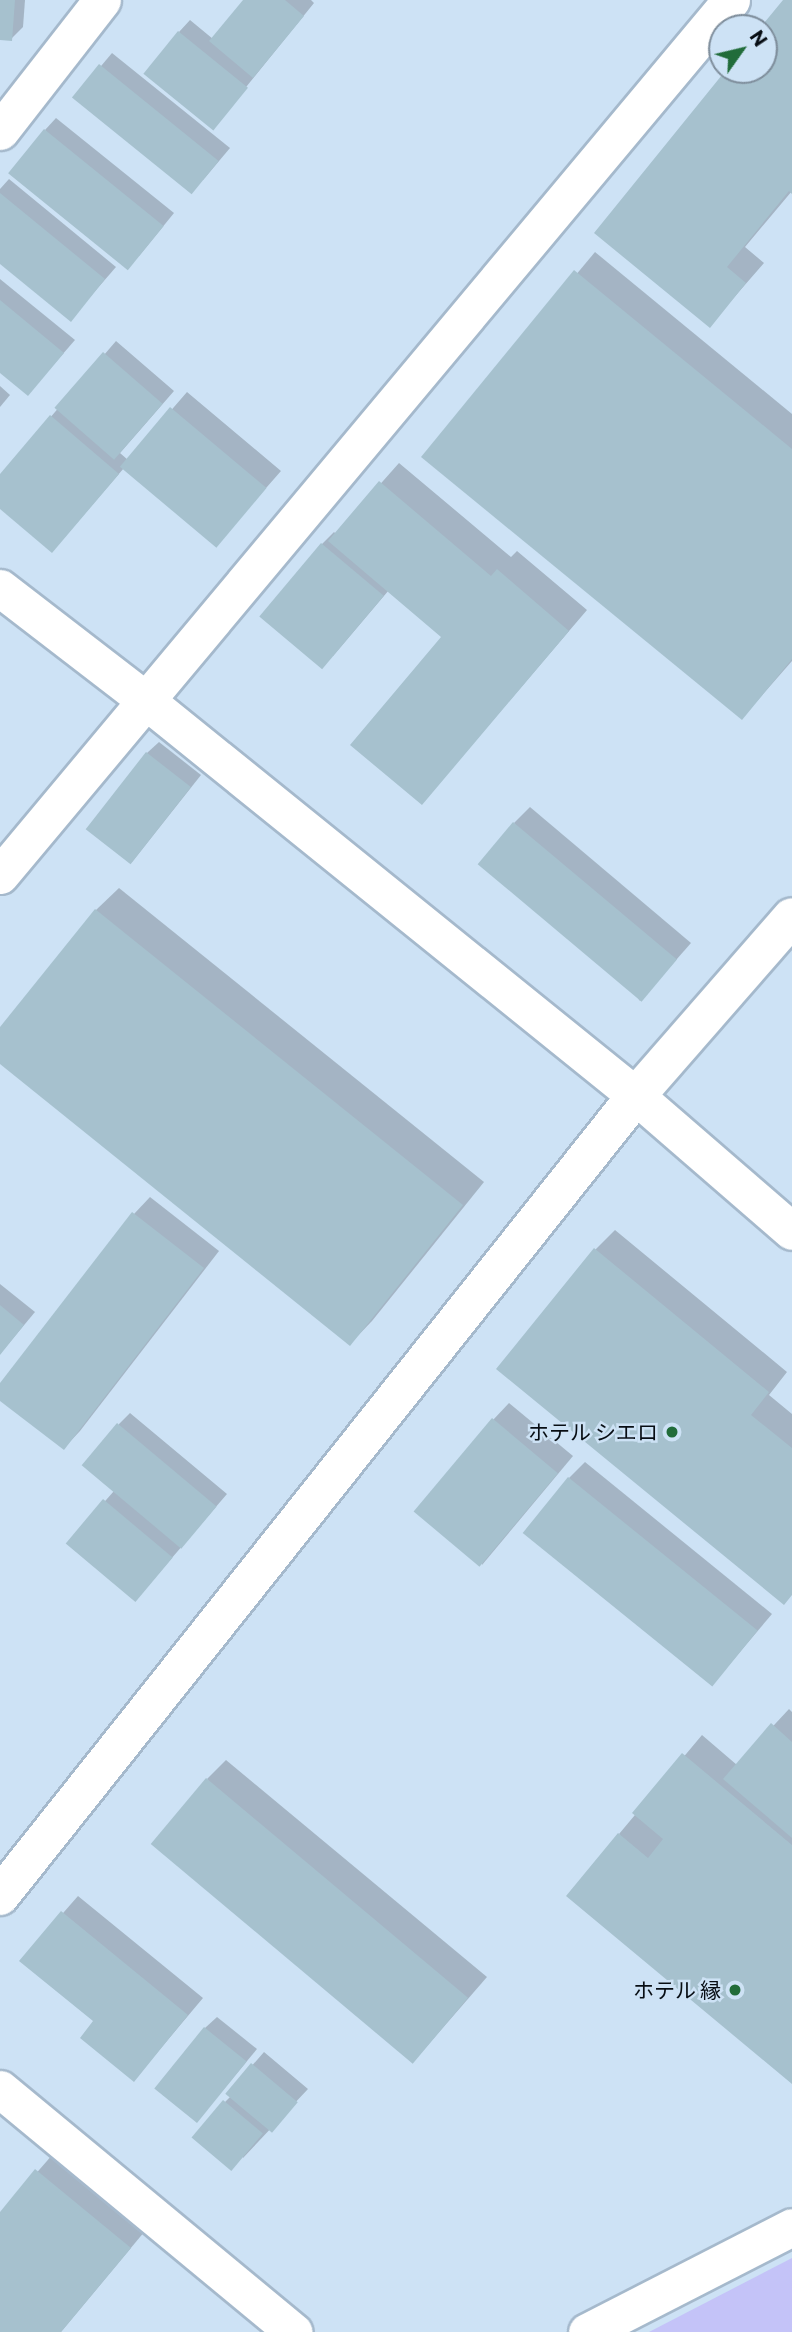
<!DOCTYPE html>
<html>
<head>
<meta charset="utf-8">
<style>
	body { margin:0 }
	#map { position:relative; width:792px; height:2332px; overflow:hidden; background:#cde2f5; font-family:Commissioner,"Noto Sans JP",sans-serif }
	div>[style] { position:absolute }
	.green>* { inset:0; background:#c4c3f8 }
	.shadow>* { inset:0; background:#0003 }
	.building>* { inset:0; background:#a6c1ce; transform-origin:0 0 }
	.roads { filter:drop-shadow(2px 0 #a5b9cc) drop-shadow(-2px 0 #a5b9cc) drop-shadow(0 2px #a5b9cc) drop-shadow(0 -2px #a5b9cc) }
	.minor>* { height:37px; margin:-18.5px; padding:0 18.5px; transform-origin:18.5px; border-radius:18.5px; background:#fff }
	.tertiary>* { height:38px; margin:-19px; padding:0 19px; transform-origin:19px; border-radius:19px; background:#fff }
	.dots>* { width:19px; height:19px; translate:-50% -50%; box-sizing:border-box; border:4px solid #cde2f5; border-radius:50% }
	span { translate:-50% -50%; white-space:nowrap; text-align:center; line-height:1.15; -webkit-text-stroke:5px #cde2f5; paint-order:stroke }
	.poi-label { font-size:21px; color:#070d13 }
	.right { translate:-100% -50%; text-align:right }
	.north { position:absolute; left:708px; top:14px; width:70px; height:70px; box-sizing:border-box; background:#cde2f5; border:2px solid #7e8d9b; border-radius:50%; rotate:56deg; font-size:19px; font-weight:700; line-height:28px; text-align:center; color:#070d13 }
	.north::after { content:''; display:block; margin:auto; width:24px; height:32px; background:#216c3a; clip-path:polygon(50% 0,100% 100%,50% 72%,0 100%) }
</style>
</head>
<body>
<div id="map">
	<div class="green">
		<div style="clip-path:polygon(792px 2258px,792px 2332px,649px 2332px)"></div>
	</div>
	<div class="shadow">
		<div style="clip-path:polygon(0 0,25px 0,23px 27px,11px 39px,0 38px)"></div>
		<div style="clip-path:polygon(245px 0,311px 0,314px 3px,213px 128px,179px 32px,190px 20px,213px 39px)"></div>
		<div style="clip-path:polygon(785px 0,792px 0,792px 191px,745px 247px,764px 263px,710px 325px,728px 70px,764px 70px,762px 28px)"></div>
		<div style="clip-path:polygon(112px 53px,230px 148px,203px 180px,75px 97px)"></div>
		<div style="clip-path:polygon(56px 118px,174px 213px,139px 256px,45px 130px)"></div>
		<div style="clip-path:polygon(9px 179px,116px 267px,70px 320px,0 262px,0 189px)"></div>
		<div style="clip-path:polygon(595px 252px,792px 414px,792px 661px,742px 718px,424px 457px)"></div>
		<div style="clip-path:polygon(0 279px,75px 340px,28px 394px,0 370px)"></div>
		<div style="clip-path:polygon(116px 341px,174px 391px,120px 453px,128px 460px,187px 392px,281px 471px,216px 545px,124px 468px,63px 539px,0 506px,0 476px)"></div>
		<div style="clip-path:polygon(0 386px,10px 395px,0 407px)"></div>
		<div style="clip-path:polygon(399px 463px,511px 557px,517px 551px,587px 610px,422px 803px,443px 636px,389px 590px,333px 656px,261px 616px,322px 544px,334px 532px,336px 534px)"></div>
		<div style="clip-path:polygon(159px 742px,201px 775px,132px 862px,147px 753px)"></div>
		<div style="clip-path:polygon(530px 807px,691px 943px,640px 1001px,514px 823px)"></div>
		<div style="clip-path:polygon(119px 888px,484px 1182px,372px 1321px,350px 1344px,0 1062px,0 1030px,96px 910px)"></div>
		<div style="clip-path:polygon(150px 1197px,219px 1251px,80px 1431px,64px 1448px,0 1398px,0 1386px,134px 1214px)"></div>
		<div style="clip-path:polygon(615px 1230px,787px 1372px,769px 1395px,792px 1414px,792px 1594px,595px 1250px)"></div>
		<div style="clip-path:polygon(0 1284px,35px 1312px,0 1354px)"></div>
		<div style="clip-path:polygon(509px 1403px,573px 1456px,482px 1565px,493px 1420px)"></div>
		<div style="clip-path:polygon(130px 1413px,227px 1494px,146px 1588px,68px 1543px,114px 1491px,119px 1424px)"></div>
		<div style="clip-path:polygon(585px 1462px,772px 1614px,712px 1685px,569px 1478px)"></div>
		<div style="clip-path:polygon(789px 1709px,792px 1712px,792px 2082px,619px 1834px,702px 1735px,737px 1765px)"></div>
		<div style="clip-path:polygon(226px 1760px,487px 1977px,414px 2061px,207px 1779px)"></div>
		<div style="clip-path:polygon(78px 1896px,203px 1998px,134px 2080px,95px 2021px,21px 1961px)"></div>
		<div style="clip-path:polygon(217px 2017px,257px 2049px,207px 2109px,205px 2028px)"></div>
		<div style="clip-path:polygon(264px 2052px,308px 2089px,243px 2158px,225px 2102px,231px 2096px,228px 2093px)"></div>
		<div style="clip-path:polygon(53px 2154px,145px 2231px,61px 2332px,0 2332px,0 2215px)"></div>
	</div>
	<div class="building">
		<div style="clip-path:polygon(0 0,15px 0,12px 41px,0 40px)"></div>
		<div style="clip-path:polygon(243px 0,285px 0,304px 16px,253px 78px,209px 41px)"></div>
		<div style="clip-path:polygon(783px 0,792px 0,792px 194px,789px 191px,727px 267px,746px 283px,710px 328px,594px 233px,726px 70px,764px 70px,764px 28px,760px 28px)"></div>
		<div style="left:178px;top:31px;width:90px;height:55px;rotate:39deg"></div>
		<div style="left:99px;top:64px;width:154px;height:43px;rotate:39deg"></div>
		<div style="left:44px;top:129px;width:154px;height:57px;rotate:39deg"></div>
		<div style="clip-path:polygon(0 193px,105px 279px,71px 322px,0 264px)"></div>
		<div style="clip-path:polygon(574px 270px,792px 449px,792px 659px,742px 720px,421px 457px)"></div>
		<div style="clip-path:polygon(0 300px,64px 353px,28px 396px,0 373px)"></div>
		<div style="left:103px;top:352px;width:79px;height:74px;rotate:41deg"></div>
		<div style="left:170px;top:407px;width:126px;height:78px;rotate:40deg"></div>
		<div style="clip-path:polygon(50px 415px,119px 474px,52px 553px,0 509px,0 474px)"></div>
		<div style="clip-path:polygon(379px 481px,491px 576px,497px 569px,569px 631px,422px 805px,350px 745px,441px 637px,328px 541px)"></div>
		<div style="left:321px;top:543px;width:82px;height:96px;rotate:40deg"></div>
		<div style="left:146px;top:752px;width:57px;height:98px;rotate:38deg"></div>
		<div style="left:513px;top:822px;width:214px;height:55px;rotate:40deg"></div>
		<div style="clip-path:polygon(95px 909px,463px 1205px,350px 1346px,0 1064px,0 1027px)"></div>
		<div style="clip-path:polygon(132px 1212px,204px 1268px,64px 1450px,0 1401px,0 1383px)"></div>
		<div style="clip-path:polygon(594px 1248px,769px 1392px,751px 1415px,792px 1448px,792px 1595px,784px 1605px,496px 1369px)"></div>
		<div style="clip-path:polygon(0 1305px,24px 1325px,0 1355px)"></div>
		<div style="left:492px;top:1418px;width:86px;height:122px;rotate:40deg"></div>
		<div style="left:117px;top:1423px;width:130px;height:55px;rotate:40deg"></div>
		<div style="left:568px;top:1477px;width:244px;height:72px;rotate:39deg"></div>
		<div style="left:103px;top:1499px;width:91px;height:58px;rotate:40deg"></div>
		<div style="clip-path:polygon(771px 1723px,792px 1742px,792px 1838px,723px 1779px)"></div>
		<div style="clip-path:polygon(682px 1753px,792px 1845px,792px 2084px,566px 1896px,618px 1833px,648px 1858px,663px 1839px,632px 1813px)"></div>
		<div style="left:206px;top:1778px;width:342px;height:86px;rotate:40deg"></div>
		<div style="clip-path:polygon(61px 1911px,188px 2015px,134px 2082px,80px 2038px,93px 2021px,19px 1961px)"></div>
		<div style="left:204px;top:2027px;width:55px;height:79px;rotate:39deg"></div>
		<div style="left:251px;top:2063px;width:61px;height:40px;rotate:40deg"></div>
		<div style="left:223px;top:2100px;width:52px;height:49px;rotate:40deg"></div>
		<div style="clip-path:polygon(35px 2169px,131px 2248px,61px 2332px,0 2332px,0 2212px)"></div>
	</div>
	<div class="roads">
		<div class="minor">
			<div style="left:0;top:131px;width:166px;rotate:-52.1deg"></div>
			<div style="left:0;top:588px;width:182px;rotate:37.6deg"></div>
			<div style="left:144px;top:699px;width:632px;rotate:38.9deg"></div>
			<div style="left:636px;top:1096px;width:206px;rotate:40.9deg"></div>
			<div style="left:0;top:875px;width:1140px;rotate:-50.12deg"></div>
			<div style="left:0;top:2089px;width:381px;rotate:39.6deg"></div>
			<div style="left:587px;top:2332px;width:230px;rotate:-27.1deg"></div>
		</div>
		<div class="tertiary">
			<div style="left:0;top:1896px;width:1022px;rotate:-51.52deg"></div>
			<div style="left:636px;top:1096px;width:237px;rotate:-48.9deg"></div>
		</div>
	</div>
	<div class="dots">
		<div style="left:672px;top:1432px;background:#216c3a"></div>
		<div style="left:735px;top:1990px;background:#216c3a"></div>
	</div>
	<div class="poi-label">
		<span class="right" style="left:658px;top:1432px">ホテル シエロ</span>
		<span class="right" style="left:721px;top:1990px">ホテル 縁</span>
	</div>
	<div class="north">N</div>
</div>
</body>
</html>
